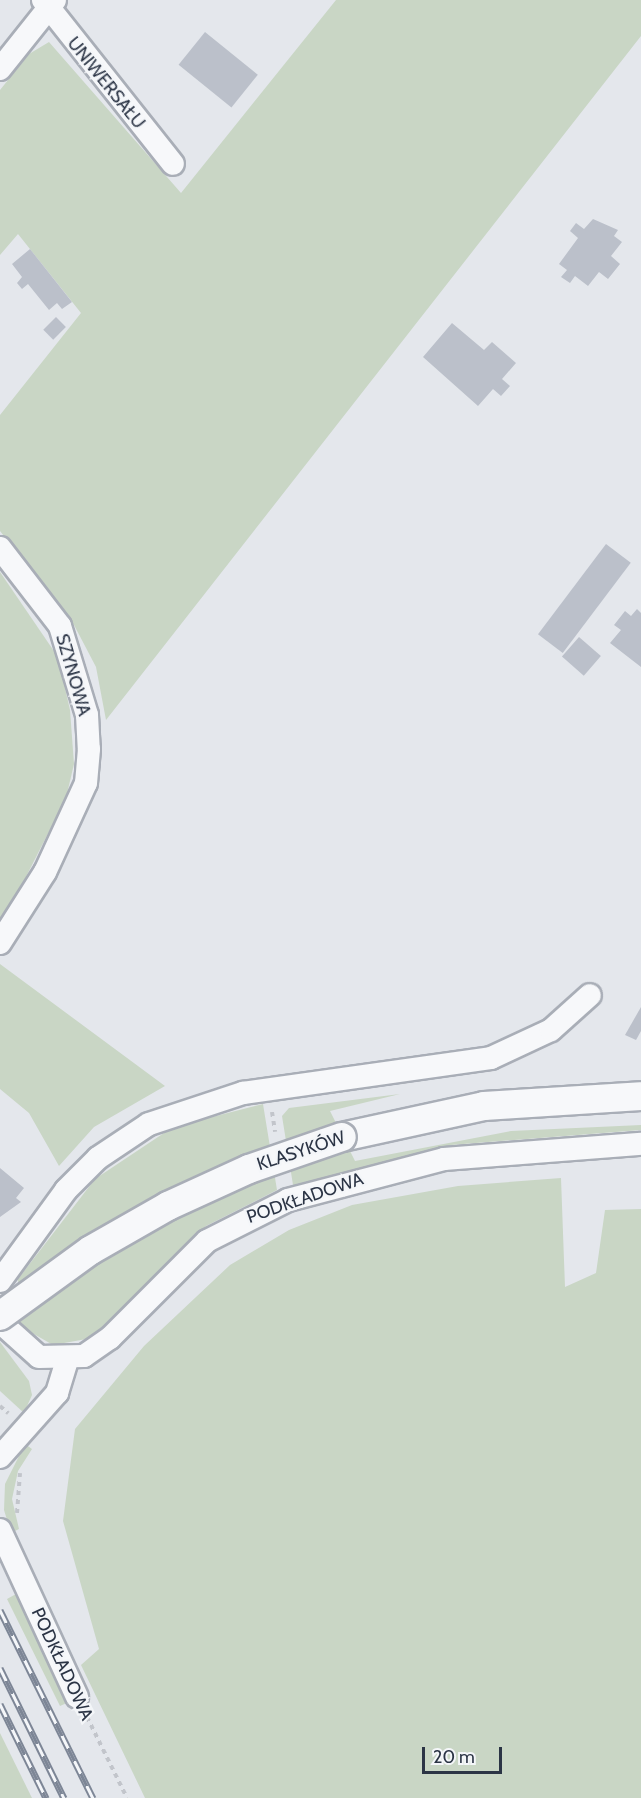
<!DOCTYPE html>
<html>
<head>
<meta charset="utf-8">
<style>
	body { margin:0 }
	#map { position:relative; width:641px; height:1798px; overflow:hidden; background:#e4e7ec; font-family:Cabin,sans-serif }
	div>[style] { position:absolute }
	.green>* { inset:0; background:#c9d6c5 }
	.building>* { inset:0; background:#bbc0ca; transform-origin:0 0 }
	.path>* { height:4px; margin-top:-2px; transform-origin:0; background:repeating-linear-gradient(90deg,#c2c5cb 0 4.5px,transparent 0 9px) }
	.roads { filter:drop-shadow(2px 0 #a9aeb7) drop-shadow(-2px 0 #a9aeb7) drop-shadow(0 2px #a9aeb7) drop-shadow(0 -2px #a9aeb7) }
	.minor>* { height:22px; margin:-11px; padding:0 11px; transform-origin:11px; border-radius:11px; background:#f7f8fa }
	.tertiary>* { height:28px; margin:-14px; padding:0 14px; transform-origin:14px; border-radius:14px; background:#f7f8fa }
	.rail>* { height:7px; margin-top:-3.5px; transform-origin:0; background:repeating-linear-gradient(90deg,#f4f6f9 0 14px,#7d8696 0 28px); box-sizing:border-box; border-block:2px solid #7d8696 }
	.bridges { filter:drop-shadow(2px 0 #a9aeb7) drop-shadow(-2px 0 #a9aeb7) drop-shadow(0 2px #a9aeb7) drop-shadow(0 -2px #a9aeb7) }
	.tertiary-bridge>* { height:28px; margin:-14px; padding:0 14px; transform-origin:14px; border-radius:14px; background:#f7f8fa }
	span { translate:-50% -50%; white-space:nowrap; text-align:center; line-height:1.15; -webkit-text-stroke:4.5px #f4f6f9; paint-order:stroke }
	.street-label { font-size:18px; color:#2b3445 }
	.scale { position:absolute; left:422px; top:1747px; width:80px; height:27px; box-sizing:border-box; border:3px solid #2b3445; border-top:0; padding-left:8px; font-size:18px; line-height:21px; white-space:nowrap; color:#2b3445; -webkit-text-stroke:4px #f4f6f9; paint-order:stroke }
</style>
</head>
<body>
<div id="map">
	<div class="green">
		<div style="clip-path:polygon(336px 0,641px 0,641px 36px,106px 720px,96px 667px,74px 625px,0 531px,0 415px,81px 313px,18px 234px,0 255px,0 90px,29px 54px,49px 42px,181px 193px)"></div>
		<div style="clip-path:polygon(0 572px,58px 657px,70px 710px,74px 764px,66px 798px,0 928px)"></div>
		<div style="clip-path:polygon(0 964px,165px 1086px,94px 1127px,59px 1166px,29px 1113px,0 1089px)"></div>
		<div style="clip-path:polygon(400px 1094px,330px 1111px,355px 1161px,511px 1131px,641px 1125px,641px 1130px,451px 1145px,293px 1185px,282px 1116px,289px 1108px)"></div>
		<div style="clip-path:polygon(263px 1104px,277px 1190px,206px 1226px,92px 1338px,53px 1345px,20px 1326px,18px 1279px,95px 1179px,173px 1127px)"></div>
		<div style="clip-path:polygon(561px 1178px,565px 1287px,596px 1273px,605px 1210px,641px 1209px,641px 1798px,145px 1798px,81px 1665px,99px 1649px,63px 1521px,75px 1429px,144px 1346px,230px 1265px,289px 1230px,352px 1205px,458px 1186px)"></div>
		<div style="clip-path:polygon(0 1342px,29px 1381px,32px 1395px,24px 1413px,0 1391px)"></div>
		<div style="clip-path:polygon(25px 1444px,32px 1449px,18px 1471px,12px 1499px,19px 1529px,11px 1533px,4px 1510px,5px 1484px)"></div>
		<div style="clip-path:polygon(0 1551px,69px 1702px,60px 1706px,7px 1599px,16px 1594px)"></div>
		<div style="clip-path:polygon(0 1733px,32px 1798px,0 1798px)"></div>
	</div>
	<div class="building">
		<div style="left:205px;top:32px;width:68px;height:42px;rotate:39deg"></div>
		<div style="clip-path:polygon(593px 219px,618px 230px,614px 236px,622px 242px,611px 256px,620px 264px,608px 279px,599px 272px,588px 286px,575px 276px,570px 283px,561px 277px,567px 270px,559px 264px,578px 238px,570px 231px,576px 223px,584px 229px)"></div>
		<div style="clip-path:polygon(30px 249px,72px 302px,62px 309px,57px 303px,49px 310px,28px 284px,22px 289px,17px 283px,22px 277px,12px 264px)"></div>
		<div style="left:56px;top:317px;width:14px;height:18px;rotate:45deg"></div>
		<div style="clip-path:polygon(452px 323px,484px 350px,492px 342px,516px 363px,502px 379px,510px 386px,501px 396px,493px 389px,478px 406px,423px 357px)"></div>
		<div style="left:606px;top:544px;width:31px;height:113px;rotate:37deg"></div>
		<div style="clip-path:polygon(637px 609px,641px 613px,641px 667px,610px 643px,621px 630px,614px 625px,625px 611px,631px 616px)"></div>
		<div style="left:579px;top:637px;width:29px;height:26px;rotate:41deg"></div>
		<div style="clip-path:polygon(641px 1007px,641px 1031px,636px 1040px,625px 1035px)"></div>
		<div style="clip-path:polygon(0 1168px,24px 1188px,16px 1198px,21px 1202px,0 1217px)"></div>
	</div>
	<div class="path">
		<div style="left:272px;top:1112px;width:20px;rotate:81deg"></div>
		<div style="left:0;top:1406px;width:11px;rotate:41deg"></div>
		<div style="left:17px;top:1513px;width:40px;rotate:-85.7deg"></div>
		<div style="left:87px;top:1717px;width:90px;rotate:63.7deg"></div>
	</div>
	<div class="roads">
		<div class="minor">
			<div style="left:43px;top:0;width:209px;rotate:51.6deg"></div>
			<div style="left:0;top:69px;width:88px;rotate:-51.4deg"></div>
			<div style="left:0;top:548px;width:98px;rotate:52.4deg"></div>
			<div style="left:60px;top:626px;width:93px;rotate:73.1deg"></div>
			<div style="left:87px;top:715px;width:34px;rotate:87deg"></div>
			<div style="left:89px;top:749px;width:34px;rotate:95deg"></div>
			<div style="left:86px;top:783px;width:98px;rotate:114.7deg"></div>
			<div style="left:45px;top:872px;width:84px;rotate:122.4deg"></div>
			<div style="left:0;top:1281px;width:112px;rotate:-54deg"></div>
			<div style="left:66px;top:1190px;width:45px;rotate:-45deg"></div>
			<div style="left:98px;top:1158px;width:61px;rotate:-33.7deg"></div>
			<div style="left:149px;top:1124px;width:99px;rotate:-18.3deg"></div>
			<div style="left:243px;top:1093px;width:250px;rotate:-8deg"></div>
			<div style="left:491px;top:1058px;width:66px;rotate:-25deg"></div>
			<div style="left:551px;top:1030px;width:52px;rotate:-41.9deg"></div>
			<div style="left:0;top:1322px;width:52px;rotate:41.9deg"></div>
			<div style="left:39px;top:1357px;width:45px;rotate:-1.3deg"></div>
			<div style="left:84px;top:1356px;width:32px;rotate:-35deg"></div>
			<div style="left:110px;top:1338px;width:137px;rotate:-45deg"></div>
			<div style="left:207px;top:1241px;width:91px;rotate:-26.8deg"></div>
			<div style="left:288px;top:1200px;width:161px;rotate:-14.7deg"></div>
			<div style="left:444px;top:1159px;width:198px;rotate:-4.4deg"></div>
			<div style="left:0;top:1457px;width:86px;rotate:-48.3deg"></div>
			<div style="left:57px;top:1393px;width:34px;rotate:-73deg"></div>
			<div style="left:0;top:1530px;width:184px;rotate:65.2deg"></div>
		</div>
		<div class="tertiary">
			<div style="left:342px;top:1137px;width:145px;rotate:-12.3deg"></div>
			<div style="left:484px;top:1106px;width:157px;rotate:-3.6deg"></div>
		</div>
	</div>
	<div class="rail">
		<div style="left:0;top:1610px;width:210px;rotate:63.7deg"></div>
		<div style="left:0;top:1668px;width:145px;rotate:63.8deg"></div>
		<div style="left:0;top:1704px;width:105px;rotate:63.9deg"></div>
	</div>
	<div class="bridges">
		<div class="tertiary-bridge">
			<div style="left:0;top:1316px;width:112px;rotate:-36deg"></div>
			<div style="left:91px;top:1250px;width:89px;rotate:-29.7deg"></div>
			<div style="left:168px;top:1206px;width:89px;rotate:-24.6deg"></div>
			<div style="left:249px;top:1169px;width:98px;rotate:-19deg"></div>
		</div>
	</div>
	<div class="street-label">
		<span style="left:106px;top:83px;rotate:51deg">UNIWERSAŁU</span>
		<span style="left:73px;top:675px;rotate:74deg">SZYNOWA</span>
		<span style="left:301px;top:1151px;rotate:-18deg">KLASYKÓW</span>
		<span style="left:305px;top:1198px;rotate:-19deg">PODKŁADOWA</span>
		<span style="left:62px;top:1664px;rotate:65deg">PODKŁADOWA</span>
	</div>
	<div class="scale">20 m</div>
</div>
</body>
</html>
